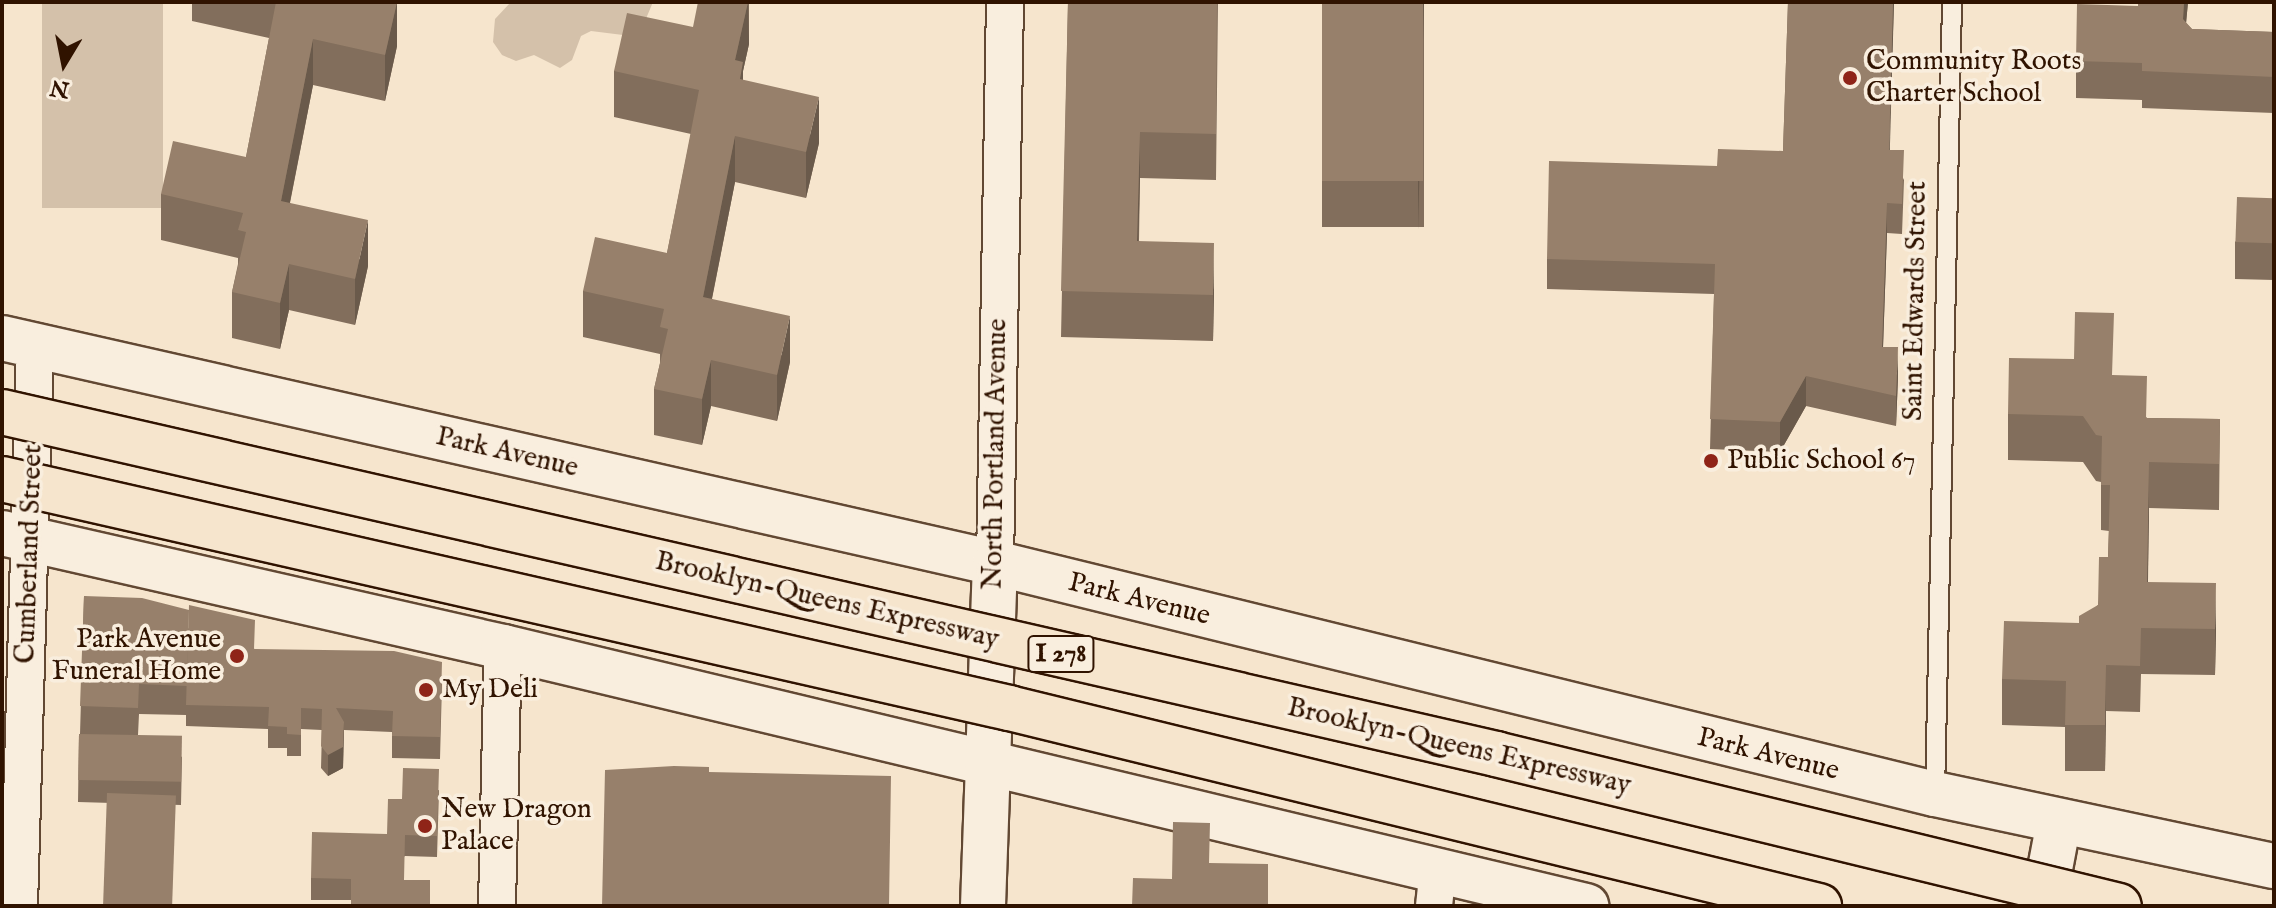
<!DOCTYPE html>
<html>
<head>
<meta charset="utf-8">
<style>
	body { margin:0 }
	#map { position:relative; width:2276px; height:908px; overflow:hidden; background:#f6e5cd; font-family:"IM FELL English",serif }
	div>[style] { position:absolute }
	.green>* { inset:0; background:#d4c1aa; transform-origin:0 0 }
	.roads { filter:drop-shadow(2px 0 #624833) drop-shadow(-2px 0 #624833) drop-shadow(0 2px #624833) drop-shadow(0 -2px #624833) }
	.service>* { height:18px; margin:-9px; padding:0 9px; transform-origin:9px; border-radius:9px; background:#f9eede }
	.minor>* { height:36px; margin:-18px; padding:0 18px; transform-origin:18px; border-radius:18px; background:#f9eede }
	.secondary>* { height:44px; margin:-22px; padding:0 22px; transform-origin:22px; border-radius:22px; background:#f9eede }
	.bridges { filter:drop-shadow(2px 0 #301300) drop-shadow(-2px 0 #301300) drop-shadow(0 2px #301300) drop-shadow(0 -2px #301300) }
	.motorway-bridge>* { height:44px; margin:-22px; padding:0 22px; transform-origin:22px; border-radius:22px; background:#f6e5cd }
	.wall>* { inset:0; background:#826e5c; transform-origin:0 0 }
	.shaded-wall>* { inset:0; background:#6a5a4b }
	.building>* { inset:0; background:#97806b; transform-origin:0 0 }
	.dots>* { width:22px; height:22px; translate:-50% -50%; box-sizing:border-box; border:4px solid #f9eede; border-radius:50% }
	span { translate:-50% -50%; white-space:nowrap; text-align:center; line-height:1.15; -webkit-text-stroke:7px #f9eede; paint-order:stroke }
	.shield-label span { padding:2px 6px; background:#f9eede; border:2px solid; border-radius:6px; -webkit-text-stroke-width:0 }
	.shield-label { font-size:26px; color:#301300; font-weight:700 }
	.poi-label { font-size:28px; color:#301300 }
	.left { translate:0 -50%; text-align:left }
	.right { translate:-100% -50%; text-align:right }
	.street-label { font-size:28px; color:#301300 }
	.frame { position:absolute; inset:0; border:4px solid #301300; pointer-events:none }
	.north { position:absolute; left:24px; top:24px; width:80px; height:80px; -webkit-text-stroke:6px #f9eede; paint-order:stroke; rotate:190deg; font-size:22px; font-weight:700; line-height:32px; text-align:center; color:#301300 }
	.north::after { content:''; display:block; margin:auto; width:28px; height:36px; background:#301300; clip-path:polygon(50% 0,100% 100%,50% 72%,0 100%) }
</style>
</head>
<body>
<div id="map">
	<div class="green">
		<div style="left:42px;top:2px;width:121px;height:206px"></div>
		<div style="clip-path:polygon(511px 2px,653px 2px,645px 21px,623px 35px,591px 31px,581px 36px,572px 60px,560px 68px,534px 55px,516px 61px,502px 55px,493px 42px,495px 19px)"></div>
	</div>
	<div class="roads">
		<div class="service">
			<div style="left:1935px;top:794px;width:792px;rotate:-88.77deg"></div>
		</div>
		<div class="minor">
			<div style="left:995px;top:563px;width:561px;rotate:-88.98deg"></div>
			<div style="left:19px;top:906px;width:560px;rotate:-88.36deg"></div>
			<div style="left:497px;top:906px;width:259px;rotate:-88.7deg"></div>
			<div style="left:1434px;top:906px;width:36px;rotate:-84deg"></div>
		</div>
		<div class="secondary">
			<div style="left:2px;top:338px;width:1018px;rotate:12.77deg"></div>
			<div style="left:995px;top:563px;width:968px;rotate:13.81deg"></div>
			<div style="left:1935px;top:794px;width:347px;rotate:12deg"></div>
			<div style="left:2px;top:533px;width:514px;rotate:12.82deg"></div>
			<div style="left:503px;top:647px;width:1114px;rotate:13.45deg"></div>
			<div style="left:983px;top:906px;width:343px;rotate:-88deg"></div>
			<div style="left:2043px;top:906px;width:86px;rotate:-79.3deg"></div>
		</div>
	</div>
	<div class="bridges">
		<div class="motorway-bridge">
			<div style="left:2px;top:412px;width:1533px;rotate:12.89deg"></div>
			<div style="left:1496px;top:754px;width:641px;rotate:13.71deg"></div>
			<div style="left:2px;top:479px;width:1033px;rotate:12.81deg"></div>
			<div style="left:1009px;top:708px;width:834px;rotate:13.74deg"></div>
		</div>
	</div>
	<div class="wall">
		<div style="clip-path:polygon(192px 2px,397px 2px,397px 46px,385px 101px,313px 85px,290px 203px,368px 266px,355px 325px,289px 310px,280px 349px,232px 338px,232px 292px,238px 264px,238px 258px,161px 240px,161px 194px,246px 157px,269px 38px,192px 21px)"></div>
		<div style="clip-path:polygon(749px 2px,749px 44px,743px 71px,743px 80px,819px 143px,806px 198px,735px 182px,712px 299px,790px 362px,777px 421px,711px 406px,702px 445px,654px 435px,654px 389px,660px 363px,660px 354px,583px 337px,583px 291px,667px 253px,691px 134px,614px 117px,614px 71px,693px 27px)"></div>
		<div style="clip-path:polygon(1068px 2px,1218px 2px,1216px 180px,1140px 178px,1139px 241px,1214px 289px,1213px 341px,1061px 337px)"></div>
		<div style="left:1322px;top:2px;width:102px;height:225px"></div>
		<div style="clip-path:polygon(1788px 2px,1894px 2px,1889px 150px,1904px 180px,1902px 234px,1887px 233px,1883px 347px,1898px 377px,1896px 426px,1806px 406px,1780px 452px,1710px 449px,1714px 294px,1547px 289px,1547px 259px,1717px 166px,1783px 151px)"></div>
		<div style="clip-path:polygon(2138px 2px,2188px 2px,2186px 23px,2192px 29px,2274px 32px,2274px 113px,2142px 108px,2142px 100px,2076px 98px,2076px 61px,2138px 6px)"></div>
		<div style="clip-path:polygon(2274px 198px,2274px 280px,2235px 279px,2235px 242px)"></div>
		<div style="clip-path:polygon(2113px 375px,2147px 418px,2220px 419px,2219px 510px,2149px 508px,2148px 582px,2216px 629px,2215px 675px,2141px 674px,2140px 712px,2106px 711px,2105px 771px,2065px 771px,2065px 727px,2002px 725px,2002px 679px,2079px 623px,2098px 605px,2108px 557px,2109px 531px,2101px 530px,2101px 482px,2096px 481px,2083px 462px,2008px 460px,2008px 414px)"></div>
		<div style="clip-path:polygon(84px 596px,255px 649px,442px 683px,440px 759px,392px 758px,392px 732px,344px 730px,343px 768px,328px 776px,321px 768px,322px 730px,301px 729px,301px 756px,287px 756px,287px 748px,268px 748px,268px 729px,186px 726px,186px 715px,139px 714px,138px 735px,182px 757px,181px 805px,78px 802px,79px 734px,80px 734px)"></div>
		<div style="clip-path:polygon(439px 790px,437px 857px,405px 856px,351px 900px,311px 900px,311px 878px,387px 834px,402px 799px)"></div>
	</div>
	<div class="shaded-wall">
		<div style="clip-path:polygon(397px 2px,397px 46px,385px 101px,385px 55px)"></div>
		<div style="clip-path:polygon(748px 2px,749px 44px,743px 71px,743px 107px,735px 60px)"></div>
		<div style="clip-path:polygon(1423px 2px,1424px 2px,1418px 230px,1418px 184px)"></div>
		<div style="clip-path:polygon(1893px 2px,1894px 2px,1889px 179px,1889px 150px)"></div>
		<div style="clip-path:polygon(2184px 2px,2188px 2px,2183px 56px,2183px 19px)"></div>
		<div style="clip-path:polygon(313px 39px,313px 85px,281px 247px,281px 201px)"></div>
		<div style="clip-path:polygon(819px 97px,819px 143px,806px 198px,806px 152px)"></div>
		<div style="clip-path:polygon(1140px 132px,1140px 178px,1137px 287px,1137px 241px)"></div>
		<div style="clip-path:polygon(735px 136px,735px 182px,703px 343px,703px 297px)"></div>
		<div style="clip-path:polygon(1887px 203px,1887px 233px,1882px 377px,1882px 347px)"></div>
		<div style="clip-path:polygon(368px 220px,368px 266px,355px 325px,355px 279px)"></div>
		<div style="clip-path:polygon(1214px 243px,1214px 289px,1213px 341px,1213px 295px)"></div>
		<div style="clip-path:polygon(289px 264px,289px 310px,280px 349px,280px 303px)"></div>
		<div style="clip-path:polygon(790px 316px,790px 362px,777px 421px,777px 375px)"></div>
		<div style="clip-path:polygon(1898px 347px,1898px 377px,1896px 426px,1896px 396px)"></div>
		<div style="clip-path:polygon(711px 360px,711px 406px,702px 445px,702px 399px)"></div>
		<div style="clip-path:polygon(1806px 376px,1806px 406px,1780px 452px,1780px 422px)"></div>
		<div style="clip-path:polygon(2149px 462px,2149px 508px,2147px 627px,2147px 582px)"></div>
		<div style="clip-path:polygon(2216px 583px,2216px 629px,2215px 675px,2215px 629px)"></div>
		<div style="clip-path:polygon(2106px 665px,2106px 711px,2105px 771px,2105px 725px)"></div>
		<div style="clip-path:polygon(344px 722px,343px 768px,328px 776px,328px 755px)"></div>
	</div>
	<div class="building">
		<div style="clip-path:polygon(276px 2px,397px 2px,385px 55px,313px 39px,281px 201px,368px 220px,355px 279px,289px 264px,280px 303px,232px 292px,246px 232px,238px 230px,243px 213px,161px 194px,173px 141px,246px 157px)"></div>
		<div style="clip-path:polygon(698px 2px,748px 2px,735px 60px,743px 62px,740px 79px,819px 97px,806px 152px,735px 136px,703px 297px,790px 316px,777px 375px,711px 360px,702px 399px,654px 389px,668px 329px,660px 327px,664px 309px,583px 291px,595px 237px,667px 253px,699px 90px,614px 71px,627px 13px,693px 27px)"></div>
		<div style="clip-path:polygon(1068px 2px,1217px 2px,1216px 134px,1140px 132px,1137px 241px,1214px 243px,1213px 295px,1061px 291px)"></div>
		<div style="left:1322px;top:2px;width:101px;height:179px"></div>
		<div style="clip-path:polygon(1788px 2px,1893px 2px,1889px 150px,1904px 150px,1902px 204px,1887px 203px,1882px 347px,1898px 347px,1896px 396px,1806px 376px,1780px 422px,1710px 419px,1715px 264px,1547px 259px,1549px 161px,1717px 166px,1718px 149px,1783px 151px)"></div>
		<div style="clip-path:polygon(2138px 2px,2184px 2px,2183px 19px,2192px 29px,2274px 32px,2274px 77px,2142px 71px,2142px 63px,2076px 61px,2077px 4px,2138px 6px)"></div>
		<div style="left:2237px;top:197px;width:37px;height:45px;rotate:2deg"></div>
		<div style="clip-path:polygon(2075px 312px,2114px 313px,2112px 375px,2147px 376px,2146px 418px,2220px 419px,2219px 464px,2149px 462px,2147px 582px,2216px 583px,2215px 629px,2141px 628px,2140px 666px,2106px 665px,2105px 725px,2065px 725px,2066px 681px,2002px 679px,2004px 621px,2079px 623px,2079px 616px,2098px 605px,2099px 557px,2108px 557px,2110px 485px,2101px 485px,2102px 436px,2096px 435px,2083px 416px,2008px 414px,2009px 358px,2074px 359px)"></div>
		<div style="clip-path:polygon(84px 596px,142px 598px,189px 610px,187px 686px,139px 684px,138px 708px,80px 706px)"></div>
		<div style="clip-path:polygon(189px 605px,255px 620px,254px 649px,394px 651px,442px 662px,440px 737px,392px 736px,393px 711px,336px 708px,344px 722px,343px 747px,328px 755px,321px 746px,322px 709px,301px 708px,301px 735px,287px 734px,287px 727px,268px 726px,269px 707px,186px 705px)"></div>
		<div style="left:79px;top:734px;width:103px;height:46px;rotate:1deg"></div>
		<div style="clip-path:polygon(674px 766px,709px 767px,709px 772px,891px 776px,889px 906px,602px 906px,605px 770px)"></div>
		<div style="clip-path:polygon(403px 768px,439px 769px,437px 836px,405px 835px,404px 880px,430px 880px,430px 906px,351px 906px,351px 879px,311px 878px,312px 832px,387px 834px,388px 799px,402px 799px)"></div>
		<div style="left:107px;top:793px;width:69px;height:113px;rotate:2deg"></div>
		<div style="clip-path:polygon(1173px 822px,1210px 823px,1209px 863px,1268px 864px,1268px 906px,1132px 906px,1133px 878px,1172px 879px)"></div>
	</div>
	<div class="dots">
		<div style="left:1850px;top:78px;background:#8f2418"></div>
		<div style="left:1711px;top:461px;background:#8f2418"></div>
		<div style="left:237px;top:656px;background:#8f2418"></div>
		<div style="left:426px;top:690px;background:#8f2418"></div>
		<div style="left:425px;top:826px;background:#8f2418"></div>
	</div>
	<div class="shield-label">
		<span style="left:1061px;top:654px">I 278</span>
	</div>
	<div class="poi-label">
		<span class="left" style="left:1866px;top:78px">Community Roots<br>Charter School</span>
		<span class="left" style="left:1727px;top:461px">Public School 67</span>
		<span class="right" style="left:221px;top:656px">Park Avenue<br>Funeral Home</span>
		<span class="left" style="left:442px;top:690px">My Deli</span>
		<span class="left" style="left:441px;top:826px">New Dragon<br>Palace</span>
	</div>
	<div class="street-label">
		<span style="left:1916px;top:301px;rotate:-89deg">Saint Edwards Street</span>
		<span style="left:507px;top:453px;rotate:13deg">Park Avenue</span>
		<span style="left:996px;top:454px;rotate:-89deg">North Portland Avenue</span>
		<span style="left:30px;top:554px;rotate:-88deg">Cumberland Street</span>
		<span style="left:1139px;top:600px;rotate:14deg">Park Avenue</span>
		<span style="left:827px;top:601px;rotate:13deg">Brooklyn-Queens Expressway</span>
		<span style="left:1459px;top:747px;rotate:13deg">Brooklyn-Queens Expressway</span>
		<span style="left:1768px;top:755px;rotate:14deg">Park Avenue</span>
	</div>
	<div class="frame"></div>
	<div class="north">N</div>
</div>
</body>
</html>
